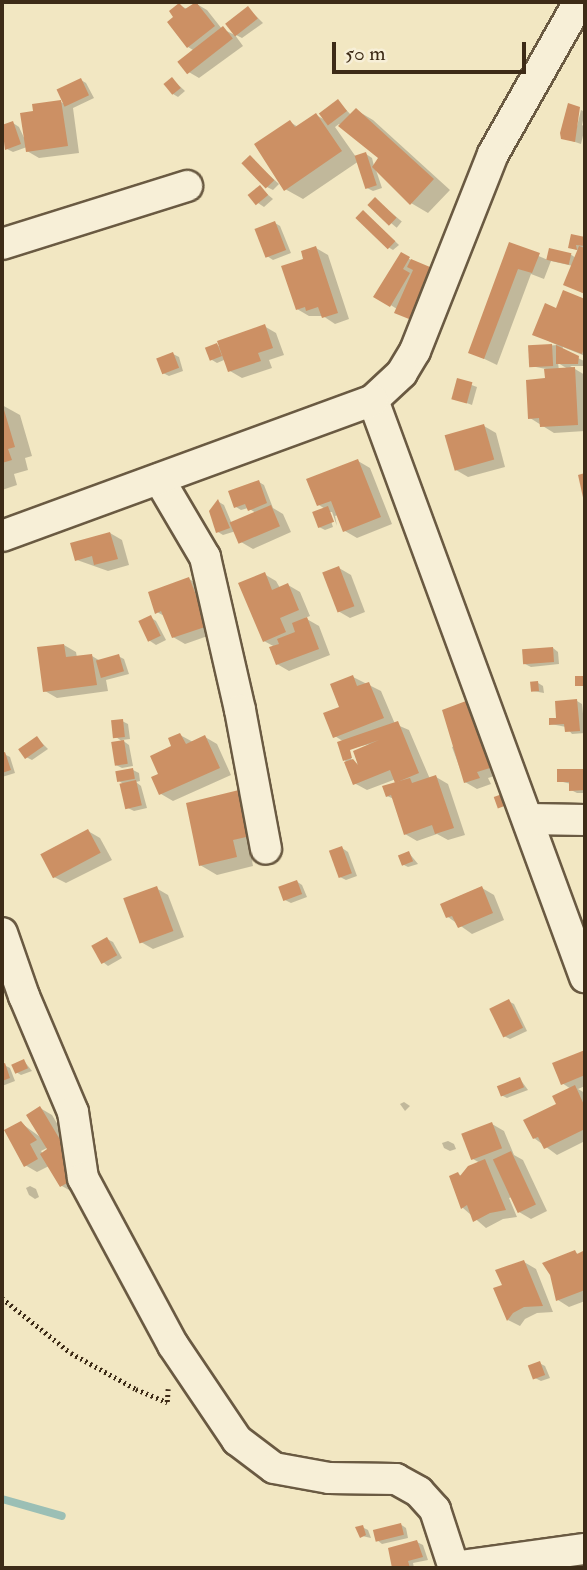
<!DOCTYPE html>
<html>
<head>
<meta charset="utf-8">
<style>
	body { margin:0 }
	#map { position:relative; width:587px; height:1570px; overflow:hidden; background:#f2e7c2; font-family:"IM FELL Double Pica",serif }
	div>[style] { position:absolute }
	.shadow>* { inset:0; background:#0003; transform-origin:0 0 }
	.stream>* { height:8px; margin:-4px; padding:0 4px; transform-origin:4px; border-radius:4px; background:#9bbfb5 }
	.building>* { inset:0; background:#cc9064; transform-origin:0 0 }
	.path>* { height:4.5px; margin-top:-2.25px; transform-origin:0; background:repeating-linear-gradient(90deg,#3d2b17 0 2px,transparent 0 5.5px) }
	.roads { filter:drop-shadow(2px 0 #6a5a42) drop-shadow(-2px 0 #6a5a42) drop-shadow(0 2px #6a5a42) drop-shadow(0 -2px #6a5a42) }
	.minor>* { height:30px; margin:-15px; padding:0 15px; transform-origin:15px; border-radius:15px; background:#f7efd7 }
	span { translate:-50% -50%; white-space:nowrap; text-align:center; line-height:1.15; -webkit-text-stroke:7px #f7efd7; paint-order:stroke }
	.frame { position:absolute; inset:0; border:4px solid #3d2b17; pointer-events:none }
	.scale { position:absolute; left:332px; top:42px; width:194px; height:32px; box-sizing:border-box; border:4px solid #3d2b17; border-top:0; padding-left:9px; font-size:21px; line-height:24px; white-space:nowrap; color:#3d2b17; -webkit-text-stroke:5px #f7efd7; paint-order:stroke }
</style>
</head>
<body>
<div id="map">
	<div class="shadow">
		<div style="clip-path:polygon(195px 3px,207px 10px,222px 29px,235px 35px,243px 46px,199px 78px,187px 71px,193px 50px,188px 47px,176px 17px,179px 5px,187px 9px)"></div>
		<div style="clip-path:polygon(248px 8px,263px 23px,242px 38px,236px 35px)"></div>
		<div style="clip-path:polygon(172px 79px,185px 91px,178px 97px,173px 94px)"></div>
		<div style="clip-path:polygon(81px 80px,86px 83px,94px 98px,73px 108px,79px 153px,39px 158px,27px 151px,27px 147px,13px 152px,7px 149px,2px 127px,13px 123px,19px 127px,26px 142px,35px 112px,61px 102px,66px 105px)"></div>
		<div style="clip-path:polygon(evenodd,338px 101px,351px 115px,356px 110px,373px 120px,450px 190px,428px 213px,411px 203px,375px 167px,382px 188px,373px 191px,367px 188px,359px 161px,303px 199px,285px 189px,290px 122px,298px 127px,316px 115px,327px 121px,338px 101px,339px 124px,380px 158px,374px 166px,372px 158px,366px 154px,356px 157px,335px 127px,339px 124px)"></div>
		<div style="clip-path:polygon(581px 110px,585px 112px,582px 125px,585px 127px,581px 144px,563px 138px,576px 130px)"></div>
		<div style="clip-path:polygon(250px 158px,279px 184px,273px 190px,267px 187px)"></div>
		<div style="clip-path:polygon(260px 188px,273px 199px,264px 207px,258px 203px)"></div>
		<div style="left:375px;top:199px;width:35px;height:8px;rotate:40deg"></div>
		<div style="clip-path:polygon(368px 216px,399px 245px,393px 250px,388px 247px)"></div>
		<div style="clip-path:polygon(275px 223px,280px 226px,291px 253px,273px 260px,267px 256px)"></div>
		<div style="clip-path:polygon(572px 236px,585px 239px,585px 247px,581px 249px,585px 250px,585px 294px,566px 284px,573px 266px,551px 261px,544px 279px,531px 274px,497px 365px,470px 352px,510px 244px,548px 260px,570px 254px,576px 258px,579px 251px,570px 247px)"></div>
		<div style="clip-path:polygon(316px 248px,328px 255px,349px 319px,335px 324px,323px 316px,309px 316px,297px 309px,306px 260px)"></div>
		<div style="clip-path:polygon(401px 254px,416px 263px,426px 327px,396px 312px,397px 309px,376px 296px)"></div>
		<div style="clip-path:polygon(evenodd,564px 293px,585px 301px,585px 356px,563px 347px,562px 350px,584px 361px,583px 366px,570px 366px,585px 375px,585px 431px,554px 433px,530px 418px,547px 380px,546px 369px,531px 366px,530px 347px,557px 345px,534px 334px,557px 310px,564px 293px,558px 363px,568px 369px,559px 370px,558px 363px)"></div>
		<div style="clip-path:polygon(264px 326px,276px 333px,284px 355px,269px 360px,272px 368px,242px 378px,230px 371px,224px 360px,217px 363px,212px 360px,217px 345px,222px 348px)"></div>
		<div style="clip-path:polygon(173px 354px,179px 357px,183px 371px,169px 376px,163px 373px)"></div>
		<div style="clip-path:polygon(458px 380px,477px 387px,472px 405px,453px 398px)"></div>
		<div style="clip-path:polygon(2px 405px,20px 415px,32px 456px,25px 458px,28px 470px,14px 474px,17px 485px,2px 490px)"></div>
		<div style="clip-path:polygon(484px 426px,496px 433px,505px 467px,468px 477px,456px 470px)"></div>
		<div style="clip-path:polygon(358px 461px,370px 468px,392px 524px,357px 538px,345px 531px,338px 515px,335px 516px,337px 526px,332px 512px,328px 512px,333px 527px,325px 530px,319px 527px,325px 509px,319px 505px)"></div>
		<div style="clip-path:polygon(259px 482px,264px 485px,273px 508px,283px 514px,291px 532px,253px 549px,241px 542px,236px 531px,223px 535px,218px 532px,219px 502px,224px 505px,232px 524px,256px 513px,248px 508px,241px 510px,236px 507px)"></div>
		<div style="clip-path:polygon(110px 533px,122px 540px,129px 565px,108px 571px,77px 560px)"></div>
		<div style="clip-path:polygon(339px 568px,351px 575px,365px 612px,350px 618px,338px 611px)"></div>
		<div style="clip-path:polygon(264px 574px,276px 581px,280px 588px,288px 585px,300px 592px,310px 616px,305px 618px,319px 626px,330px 655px,289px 671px,277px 664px,275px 647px,264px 641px)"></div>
		<div style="clip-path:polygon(189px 579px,201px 586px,219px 632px,185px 644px,173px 637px,166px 617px,157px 612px)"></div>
		<div style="clip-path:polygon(150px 617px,156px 621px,166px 640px,156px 645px,150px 641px)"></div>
		<div style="clip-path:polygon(64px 645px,76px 652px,77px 658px,92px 656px,102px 662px,118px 656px,124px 659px,129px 674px,106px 680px,108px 691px,57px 698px,45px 691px)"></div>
		<div style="clip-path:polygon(553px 648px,558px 652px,559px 664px,531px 667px,525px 664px)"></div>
		<div style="clip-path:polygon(evenodd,353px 677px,381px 691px,395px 724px,409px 730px,430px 779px,436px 777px,448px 784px,465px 835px,448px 840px,437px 834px,417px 841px,405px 834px,394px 799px,387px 796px,397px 783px,396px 779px,367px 790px,354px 783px,345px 760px,344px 742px,335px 736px,353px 677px,370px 744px,355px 752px,358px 767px,353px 764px,348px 749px,370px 744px)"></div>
		<div style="clip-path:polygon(538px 683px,543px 686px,544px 693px,533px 691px)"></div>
		<div style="clip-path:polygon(577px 701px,582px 704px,585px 733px,572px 734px,566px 727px,551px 724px)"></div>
		<div style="clip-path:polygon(466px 703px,478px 710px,501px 774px,488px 778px,491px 784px,477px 789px,465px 782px,452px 747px,457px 745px)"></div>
		<div style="clip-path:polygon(122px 721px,128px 724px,130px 739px,122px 740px,129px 745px,133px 766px,122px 768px,116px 765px,123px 742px,116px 737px)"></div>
		<div style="clip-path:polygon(180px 735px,193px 742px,205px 737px,217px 744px,231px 775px,173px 801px,161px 794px,160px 775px)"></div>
		<div style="clip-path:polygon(37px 738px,48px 749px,32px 760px,26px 757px)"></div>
		<div style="clip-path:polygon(4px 754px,10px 757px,15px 773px,2px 777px,2px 755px)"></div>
		<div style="clip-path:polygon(133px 770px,139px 773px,140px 781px,136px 782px,141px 786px,147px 808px,134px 811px,128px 808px,125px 785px,119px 781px)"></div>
		<div style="clip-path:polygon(585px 770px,585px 793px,577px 793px,571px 790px,571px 784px,559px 781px,559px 771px)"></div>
		<div style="clip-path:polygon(188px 804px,271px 845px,250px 850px,253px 866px,217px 875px,200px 865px)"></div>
		<div style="clip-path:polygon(88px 831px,100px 838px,112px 860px,66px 883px,54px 877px)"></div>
		<div style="clip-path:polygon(342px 848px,348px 852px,357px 876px,346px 880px,340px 877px)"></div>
		<div style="clip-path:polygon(409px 853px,418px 864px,408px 867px,402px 864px)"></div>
		<div style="clip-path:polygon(296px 881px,302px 885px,307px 897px,291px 903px,285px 900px)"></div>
		<div style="clip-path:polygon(156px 888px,168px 895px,184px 937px,153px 949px,141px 942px)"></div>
		<div style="clip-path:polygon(482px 888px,494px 895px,504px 920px,472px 934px,448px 917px)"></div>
		<div style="clip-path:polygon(107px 939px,113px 942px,122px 958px,108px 966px,103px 962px)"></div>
		<div style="clip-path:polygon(508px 1001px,514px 1004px,527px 1031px,510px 1039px,504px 1036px)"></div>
		<div style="clip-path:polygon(585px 1051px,585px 1086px,578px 1089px,585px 1093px,585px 1141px,557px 1155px,534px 1138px,571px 1089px,562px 1083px,554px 1064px)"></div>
		<div style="clip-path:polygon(24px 1061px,32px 1071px,21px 1075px,16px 1072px)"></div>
		<div style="clip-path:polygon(4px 1065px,10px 1068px,15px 1081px,2px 1086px,2px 1066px)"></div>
		<div style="clip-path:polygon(520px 1079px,528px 1090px,507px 1098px,501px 1095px)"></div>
		<div style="clip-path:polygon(404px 1102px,410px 1106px,405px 1111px,400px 1104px)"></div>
		<div style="clip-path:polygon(evenodd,40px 1108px,52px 1115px,92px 1182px,74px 1193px,62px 1186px,49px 1166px,37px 1172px,25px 1165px,21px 1123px,43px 1139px,40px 1108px,53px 1145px,43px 1154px,41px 1151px,53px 1145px)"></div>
		<div style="clip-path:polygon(492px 1124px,504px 1131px,514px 1155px,523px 1160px,547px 1211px,531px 1219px,519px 1212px,512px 1197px,509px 1198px,517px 1217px,503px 1219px,486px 1228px,463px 1208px,452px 1177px,458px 1174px,462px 1176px,480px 1163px,473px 1159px)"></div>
		<div style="clip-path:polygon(448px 1141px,454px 1144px,456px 1149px,450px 1151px,444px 1148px,442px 1143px)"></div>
		<div style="clip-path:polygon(30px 1186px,36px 1189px,39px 1197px,35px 1199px,29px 1195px,26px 1188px)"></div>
		<div style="clip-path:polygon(574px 1252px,580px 1255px,585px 1252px,585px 1301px,569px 1307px,558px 1300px)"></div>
		<div style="clip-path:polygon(524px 1262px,536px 1269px,553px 1312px,537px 1313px,525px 1319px,520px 1326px,508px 1320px,496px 1289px,505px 1286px)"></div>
		<div style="clip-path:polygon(539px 1363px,545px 1366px,550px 1378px,541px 1381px,535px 1378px)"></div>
		<div style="clip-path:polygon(400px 1524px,406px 1528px,408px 1538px,382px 1544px,377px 1540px)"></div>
		<div style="clip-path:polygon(362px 1527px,368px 1530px,371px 1538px,362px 1536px)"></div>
		<div style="clip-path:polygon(417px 1542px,423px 1545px,428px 1560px,413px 1563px,414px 1568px,394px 1568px,390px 1549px)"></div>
	</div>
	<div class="stream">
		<div style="left:2px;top:1499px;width:62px;rotate:15.8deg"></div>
	</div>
	<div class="building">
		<div style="clip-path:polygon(196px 2px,215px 26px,187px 48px,167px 22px,173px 17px,169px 11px,179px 3px,185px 9px)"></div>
		<div style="left:248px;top:6px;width:16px;height:29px;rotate:52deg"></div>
		<div style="left:223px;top:26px;width:16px;height:58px;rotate:52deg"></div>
		<div style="left:172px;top:77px;width:14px;height:11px;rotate:51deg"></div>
		<div style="left:81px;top:78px;width:19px;height:27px;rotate:65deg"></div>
		<div style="left:338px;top:99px;width:15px;height:24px;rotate:53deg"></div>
		<div style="clip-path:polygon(61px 100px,68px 146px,26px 152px,20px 113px,33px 111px,32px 104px)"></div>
		<div style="clip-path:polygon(568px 103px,580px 107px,575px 142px,561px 139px,560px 133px)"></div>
		<div style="clip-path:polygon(356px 108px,434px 179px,410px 205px,372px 167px,378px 158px,338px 126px)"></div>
		<div style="clip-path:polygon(316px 113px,342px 151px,284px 191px,254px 144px,290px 120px,295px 127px)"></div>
		<div style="clip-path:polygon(13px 121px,21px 144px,5px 150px,2px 125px)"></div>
		<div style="left:366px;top:152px;width:35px;height:12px;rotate:72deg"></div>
		<div style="left:250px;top:155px;width:35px;height:12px;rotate:46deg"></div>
		<div style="left:260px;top:185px;width:13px;height:16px;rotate:51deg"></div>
		<div style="left:375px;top:197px;width:30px;height:11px;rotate:44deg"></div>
		<div style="left:363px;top:210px;width:45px;height:11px;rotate:44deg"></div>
		<div style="left:275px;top:221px;width:31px;height:22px;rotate:69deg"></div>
		<div style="clip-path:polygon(571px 234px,585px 237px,585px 246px,576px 245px,577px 250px,568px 248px)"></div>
		<div style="clip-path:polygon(509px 242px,540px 253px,532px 273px,518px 269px,484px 359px,468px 353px)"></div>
		<div style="clip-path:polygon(316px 246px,338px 313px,322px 318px,318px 307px,306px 311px,305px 307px,296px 310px,281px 266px,303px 259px,301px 251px)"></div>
		<div style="clip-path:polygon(579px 246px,585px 248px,585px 294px,563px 285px)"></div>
		<div style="left:549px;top:248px;width:23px;height:12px;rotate:13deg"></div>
		<div style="clip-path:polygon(401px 252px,410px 257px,403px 269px,410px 273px,390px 307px,373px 297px)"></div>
		<div style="clip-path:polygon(411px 259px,437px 270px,414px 321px,394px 313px,413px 270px,407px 267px)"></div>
		<div style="clip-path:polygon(563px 290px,585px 299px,585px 345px,582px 354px,532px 335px,545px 303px,556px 308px)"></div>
		<div style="clip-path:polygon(265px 324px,273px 348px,258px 353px,261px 361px,228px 372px,217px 341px)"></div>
		<div style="left:217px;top:343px;width:14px;height:13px;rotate:69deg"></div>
		<div style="left:552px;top:344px;width:22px;height:24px;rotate:87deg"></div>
		<div style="clip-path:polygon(556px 345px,579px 356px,578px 364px,556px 364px)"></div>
		<div style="left:173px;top:352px;width:17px;height:18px;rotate:69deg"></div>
		<div style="clip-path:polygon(575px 367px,578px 425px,540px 427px,539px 418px,528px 419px,526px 380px,545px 378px,544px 369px)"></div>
		<div style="left:457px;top:378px;width:16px;height:22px;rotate:15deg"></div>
		<div style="clip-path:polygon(2px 403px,15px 447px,8px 449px,12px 460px,2px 463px)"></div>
		<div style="left:484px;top:424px;width:37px;height:41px;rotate:74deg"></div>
		<div style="clip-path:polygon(358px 459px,381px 517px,343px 532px,331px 501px,317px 506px,306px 479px)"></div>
		<div style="clip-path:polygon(585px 473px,585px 502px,584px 502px,578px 475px)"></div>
		<div style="clip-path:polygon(259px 480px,267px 503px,248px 511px,245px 504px,234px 508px,228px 491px)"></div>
		<div style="clip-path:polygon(218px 499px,230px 528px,216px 533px,209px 511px)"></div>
		<div style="left:271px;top:505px;width:23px;height:45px;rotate:67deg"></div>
		<div style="left:328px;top:506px;width:17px;height:17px;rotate:69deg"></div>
		<div style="clip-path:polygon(110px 532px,118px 559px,94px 565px,92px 556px,75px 561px,70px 543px)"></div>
		<div style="left:339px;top:566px;width:43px;height:18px;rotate:69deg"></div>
		<div style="clip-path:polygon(265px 572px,272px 590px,288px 583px,299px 610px,280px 618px,286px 632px,263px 642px,238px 583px)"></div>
		<div style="clip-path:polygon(189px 577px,208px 626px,172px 638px,161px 611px,155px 614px,148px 592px)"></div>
		<div style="left:151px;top:615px;width:23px;height:14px;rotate:65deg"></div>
		<div style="clip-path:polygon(307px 617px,319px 649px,276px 665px,269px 647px,279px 644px,277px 639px,295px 632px,292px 623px)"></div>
		<div style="clip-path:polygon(64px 644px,66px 657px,92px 654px,97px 685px,43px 692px,37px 647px)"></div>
		<div style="left:553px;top:647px;width:15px;height:31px;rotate:86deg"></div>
		<div style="left:119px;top:654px;width:18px;height:24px;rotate:74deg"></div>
		<div style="clip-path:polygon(353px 675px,357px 686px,369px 682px,384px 718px,333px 738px,323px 713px,339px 707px,330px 684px)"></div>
		<div style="left:575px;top:676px;width:10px;height:10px"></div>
		<div style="left:538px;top:681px;width:10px;height:8px;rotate:84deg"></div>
		<div style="clip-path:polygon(577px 699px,580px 731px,565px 732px,564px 724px,549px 725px,549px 718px,556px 718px,555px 701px)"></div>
		<div style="clip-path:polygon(466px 701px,490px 768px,477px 772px,480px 778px,464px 783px,442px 710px)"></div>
		<div style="left:123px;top:719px;width:18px;height:12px;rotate:84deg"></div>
		<div style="clip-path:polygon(398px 721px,419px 773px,395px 783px,390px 770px,353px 785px,344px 762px,353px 759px,358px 765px,353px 751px,379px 740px,350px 750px,352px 758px,343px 761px,337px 742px)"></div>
		<div style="clip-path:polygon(180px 733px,186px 744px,205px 735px,220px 768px,159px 795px,151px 777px,158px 774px,150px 756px,171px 746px,168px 738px)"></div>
		<div style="left:37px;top:736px;width:12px;height:23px;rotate:55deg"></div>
		<div style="left:124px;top:740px;width:24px;height:13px;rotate:81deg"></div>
		<div style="clip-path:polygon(5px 752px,11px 770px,2px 773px,2px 753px)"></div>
		<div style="left:133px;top:768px;width:11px;height:18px;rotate:80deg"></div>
		<div style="clip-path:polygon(557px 769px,585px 769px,585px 790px,569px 791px,569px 782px,557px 782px)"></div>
		<div style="clip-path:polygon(436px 775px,454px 828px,435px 834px,432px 825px,404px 835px,391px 795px,386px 797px,382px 786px,410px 778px,412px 783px)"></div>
		<div style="left:136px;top:780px;width:26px;height:17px;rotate:77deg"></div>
		<div style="clip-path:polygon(243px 789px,255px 835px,233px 840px,237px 857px,199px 866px,186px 803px)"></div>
		<div style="left:505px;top:793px;width:12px;height:12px;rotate:70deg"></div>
		<div style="left:88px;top:829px;width:27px;height:54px;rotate:62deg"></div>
		<div style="left:342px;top:846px;width:29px;height:14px;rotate:70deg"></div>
		<div style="left:409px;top:851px;width:11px;height:12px;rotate:68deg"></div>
		<div style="left:297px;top:880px;width:15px;height:20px;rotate:70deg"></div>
		<div style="left:157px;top:886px;width:48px;height:36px;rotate:70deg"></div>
		<div style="clip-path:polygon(482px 886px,493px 913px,458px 928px,452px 916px,446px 918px,440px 904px)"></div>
		<div style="left:107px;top:937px;width:21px;height:18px;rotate:61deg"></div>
		<div style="left:509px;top:999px;width:32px;height:22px;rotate:64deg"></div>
		<div style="clip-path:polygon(585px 1050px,585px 1075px,561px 1085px,552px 1063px)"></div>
		<div style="left:24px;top:1059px;width:10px;height:14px;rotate:66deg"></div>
		<div style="clip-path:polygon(5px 1063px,10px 1078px,2px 1081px,2px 1064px)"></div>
		<div style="left:520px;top:1077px;width:11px;height:25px;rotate:68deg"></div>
		<div style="clip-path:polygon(575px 1085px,585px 1107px,583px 1117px,585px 1129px,544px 1149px,538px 1137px,533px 1139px,523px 1120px,556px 1104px,552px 1096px)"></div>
		<div style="clip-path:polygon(40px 1106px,81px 1175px,60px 1187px,40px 1154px,47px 1149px,26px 1115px)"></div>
		<div style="clip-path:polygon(21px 1121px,37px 1140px,30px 1144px,38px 1159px,24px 1167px,4px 1130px)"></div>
		<div style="left:492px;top:1122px;width:28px;height:33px;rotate:69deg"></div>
		<div style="left:511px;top:1151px;width:59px;height:20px;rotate:65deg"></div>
		<div style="clip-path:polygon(485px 1159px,506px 1210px,490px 1213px,473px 1222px,467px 1205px,461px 1209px,449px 1176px,458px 1172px,460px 1176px,468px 1166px)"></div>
		<div style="clip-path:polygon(575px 1250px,577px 1254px,585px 1250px,585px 1290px,556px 1301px,550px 1275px,542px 1263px)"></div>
		<div style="clip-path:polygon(524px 1260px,543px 1306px,524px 1307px,513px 1313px,507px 1321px,493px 1288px,502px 1285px,495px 1270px)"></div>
		<div style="left:540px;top:1361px;width:15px;height:13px;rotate:70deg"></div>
		<div style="left:401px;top:1523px;width:12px;height:29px;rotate:76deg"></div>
		<div style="clip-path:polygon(363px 1525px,366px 1535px,360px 1538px,355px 1527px)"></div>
		<div style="clip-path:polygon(417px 1540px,423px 1557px,408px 1561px,410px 1568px,392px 1568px,388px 1548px)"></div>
	</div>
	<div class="path">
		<div style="left:2px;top:1298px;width:88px;rotate:38.6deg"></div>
		<div style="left:71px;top:1353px;width:74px;rotate:29deg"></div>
		<div style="left:136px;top:1389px;width:34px;rotate:23deg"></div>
		<div style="left:167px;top:1402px;width:13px;rotate:-86deg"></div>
	</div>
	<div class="roads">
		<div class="minor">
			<div style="left:579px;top:2px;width:175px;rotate:119.5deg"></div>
			<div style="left:493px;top:154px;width:212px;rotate:111.6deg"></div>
			<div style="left:415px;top:351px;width:26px;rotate:121deg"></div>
			<div style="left:402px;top:373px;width:40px;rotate:137deg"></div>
			<div style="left:373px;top:400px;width:615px;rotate:69.83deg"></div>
			<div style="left:2px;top:244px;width:194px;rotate:-17.4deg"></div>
			<div style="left:159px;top:479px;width:91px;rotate:59.5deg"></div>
			<div style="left:205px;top:557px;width:157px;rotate:77.1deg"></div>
			<div style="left:240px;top:710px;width:141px;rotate:79.4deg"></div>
			<div style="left:2px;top:536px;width:395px;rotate:-20.1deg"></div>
			<div style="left:529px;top:819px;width:56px;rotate:1deg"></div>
			<div style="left:2px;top:933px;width:67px;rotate:70.8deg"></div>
			<div style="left:24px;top:996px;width:126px;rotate:67.1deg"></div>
			<div style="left:73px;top:1112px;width:67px;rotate:81.4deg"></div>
			<div style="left:83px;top:1178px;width:190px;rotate:61.7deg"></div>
			<div style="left:173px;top:1345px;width:115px;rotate:56deg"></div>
			<div style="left:237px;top:1440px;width:46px;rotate:37.1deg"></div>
			<div style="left:274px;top:1468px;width:56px;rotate:10.3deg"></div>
			<div style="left:329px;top:1478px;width:67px;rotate:0.9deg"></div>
			<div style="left:396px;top:1479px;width:26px;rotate:29deg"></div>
			<div style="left:419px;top:1492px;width:24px;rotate:48deg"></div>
			<div style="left:435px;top:1510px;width:61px;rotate:71.9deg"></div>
			<div style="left:453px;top:1567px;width:133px;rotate:-7.8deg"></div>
		</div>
	</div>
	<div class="frame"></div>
	<div class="scale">50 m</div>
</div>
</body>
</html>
